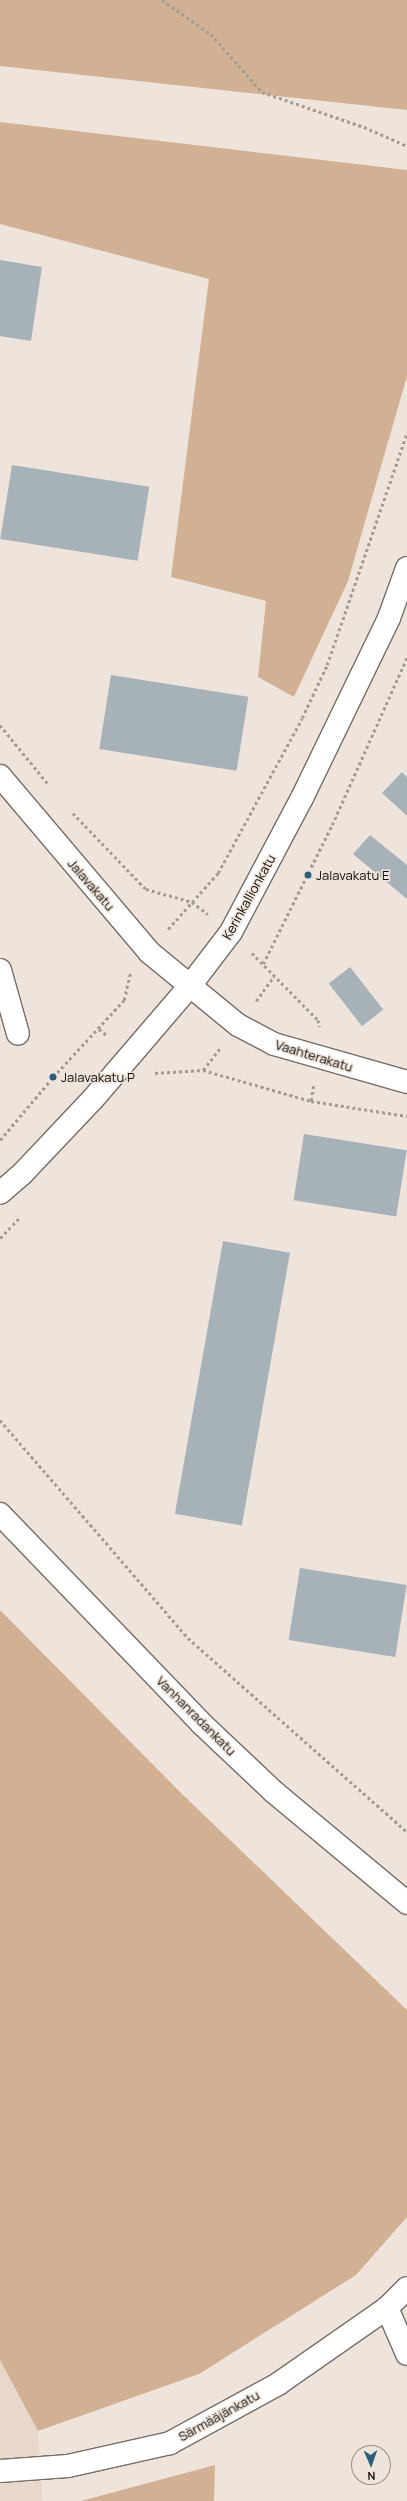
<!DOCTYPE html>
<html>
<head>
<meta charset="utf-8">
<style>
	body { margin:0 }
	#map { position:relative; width:407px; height:2501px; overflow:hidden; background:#eee4dc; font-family:Manrope,sans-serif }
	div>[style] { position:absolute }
	.built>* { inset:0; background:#e8d8cb }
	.green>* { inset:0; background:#d2b094 }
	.building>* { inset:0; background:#a7b2b8; transform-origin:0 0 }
	.path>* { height:2.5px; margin-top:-1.25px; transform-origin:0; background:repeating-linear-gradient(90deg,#a39c95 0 3px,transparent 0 6px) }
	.roads { filter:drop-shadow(1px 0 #766e66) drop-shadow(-1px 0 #766e66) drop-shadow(0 1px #766e66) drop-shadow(0 -1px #766e66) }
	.minor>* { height:22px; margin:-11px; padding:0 11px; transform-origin:11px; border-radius:11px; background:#fff }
	.dots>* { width:11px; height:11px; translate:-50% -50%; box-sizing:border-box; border:2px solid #eee4dc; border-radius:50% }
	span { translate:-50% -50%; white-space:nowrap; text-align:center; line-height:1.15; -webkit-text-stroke:3px #eee4dc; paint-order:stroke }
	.poi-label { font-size:13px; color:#110e0b }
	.left { translate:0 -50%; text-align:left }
	.street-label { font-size:13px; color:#110e0b }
	.north { position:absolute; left:351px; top:2445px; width:40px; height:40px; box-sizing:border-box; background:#eee4dc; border:1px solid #968e88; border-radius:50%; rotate:178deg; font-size:11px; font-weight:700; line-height:16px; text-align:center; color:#110e0b }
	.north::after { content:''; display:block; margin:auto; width:14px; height:18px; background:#2a5e7a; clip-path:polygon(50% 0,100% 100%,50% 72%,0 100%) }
</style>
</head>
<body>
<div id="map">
	<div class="built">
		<div style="clip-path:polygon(0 2360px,38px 2431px,42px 2501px,0 2501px)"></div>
	</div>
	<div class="green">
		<div style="clip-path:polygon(0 0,407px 0,407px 110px,0 66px)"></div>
		<div style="clip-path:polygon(0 122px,407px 170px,407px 376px,348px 581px,294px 697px,258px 677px,266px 601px,171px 577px,209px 279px,0 224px)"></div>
		<div style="clip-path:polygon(0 1610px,182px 1794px,407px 2010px,407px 2217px,356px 2275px,199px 2374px,38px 2431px,0 2360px)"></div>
		<div style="clip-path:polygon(215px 2465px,214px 2501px,81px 2501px)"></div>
	</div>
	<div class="building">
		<div style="clip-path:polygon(0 260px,42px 267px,31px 341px,0 336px)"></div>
		<div style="left:12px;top:465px;width:139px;height:75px;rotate:9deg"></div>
		<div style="left:111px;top:675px;width:139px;height:75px;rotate:9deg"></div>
		<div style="clip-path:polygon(402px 772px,407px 777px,407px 816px,382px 793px)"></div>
		<div style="clip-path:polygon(370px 835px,407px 865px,407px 899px,353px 854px)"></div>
		<div style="left:350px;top:967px;width:54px;height:27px;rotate:52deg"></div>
		<div style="left:304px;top:1134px;width:104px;height:67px;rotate:9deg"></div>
		<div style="left:223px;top:1241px;width:68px;height:277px;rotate:10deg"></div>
		<div style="left:300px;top:1568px;width:108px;height:73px;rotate:9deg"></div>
	</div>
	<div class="path">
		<div style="left:162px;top:0;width:60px;rotate:34.8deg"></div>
		<div style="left:211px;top:34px;width:77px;rotate:48.7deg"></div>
		<div style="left:262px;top:92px;width:108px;rotate:18.9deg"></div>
		<div style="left:364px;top:127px;width:47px;rotate:23.8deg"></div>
		<div style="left:0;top:725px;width:77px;rotate:50.8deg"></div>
		<div style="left:73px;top:813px;width:105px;rotate:46.2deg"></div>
		<div style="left:146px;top:889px;width:48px;rotate:15.8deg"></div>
		<div style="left:192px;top:902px;width:20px;rotate:37deg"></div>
		<div style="left:168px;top:929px;width:75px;rotate:-48.2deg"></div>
		<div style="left:218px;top:873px;width:176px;rotate:-61.5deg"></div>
		<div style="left:302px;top:718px;width:59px;rotate:-64.7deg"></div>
		<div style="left:327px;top:665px;width:245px;rotate:-71deg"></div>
		<div style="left:252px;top:953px;width:94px;rotate:45.4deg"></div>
		<div style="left:318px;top:1020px;width:7px;rotate:74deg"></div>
		<div style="left:263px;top:964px;width:155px;rotate:-63.6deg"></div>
		<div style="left:332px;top:825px;width:184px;rotate:-65.9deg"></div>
		<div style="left:256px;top:1001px;width:31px;rotate:-54deg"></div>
		<div style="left:99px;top:1029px;width:11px;rotate:38deg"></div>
		<div style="left:203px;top:1070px;width:28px;rotate:-52deg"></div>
		<div style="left:155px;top:1073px;width:48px;rotate:-3.6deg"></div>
		<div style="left:203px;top:1070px;width:112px;rotate:16deg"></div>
		<div style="left:314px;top:1086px;width:15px;rotate:101deg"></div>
		<div style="left:311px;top:1101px;width:97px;rotate:8.9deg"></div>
		<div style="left:0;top:1140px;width:82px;rotate:-49.9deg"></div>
		<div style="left:53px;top:1077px;width:105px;rotate:-47.3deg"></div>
		<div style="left:124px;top:1000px;width:27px;rotate:-77deg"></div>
		<div style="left:0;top:1238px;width:29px;rotate:-46deg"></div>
		<div style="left:0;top:1420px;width:288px;rotate:49.2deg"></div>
		<div style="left:188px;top:1638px;width:293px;rotate:41.5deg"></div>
	</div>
	<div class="roads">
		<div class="minor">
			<div style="left:0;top:776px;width:231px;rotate:49.7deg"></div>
			<div style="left:149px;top:952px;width:115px;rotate:39.4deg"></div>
			<div style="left:238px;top:1025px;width:41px;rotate:27.8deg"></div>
			<div style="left:274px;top:1044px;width:138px;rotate:15.9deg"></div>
			<div style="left:0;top:970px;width:66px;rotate:74.3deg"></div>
			<div style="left:0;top:1193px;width:29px;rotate:-41deg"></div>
			<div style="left:22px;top:1174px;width:103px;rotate:-46.6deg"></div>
			<div style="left:93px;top:1099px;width:148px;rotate:-49.4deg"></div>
			<div style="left:189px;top:987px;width:69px;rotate:-52.6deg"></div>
			<div style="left:231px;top:932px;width:152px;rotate:-62.1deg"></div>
			<div style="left:302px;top:798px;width:200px;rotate:-64.2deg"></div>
			<div style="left:389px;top:618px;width:53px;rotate:-70.2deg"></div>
			<div style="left:0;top:1514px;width:291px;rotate:46.1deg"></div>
			<div style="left:202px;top:1724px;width:99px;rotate:43.4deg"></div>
			<div style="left:274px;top:1792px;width:173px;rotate:39.8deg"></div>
			<div style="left:387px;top:2308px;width:50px;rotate:66.5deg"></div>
			<div style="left:0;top:2471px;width:68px;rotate:-4.2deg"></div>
			<div style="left:68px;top:2466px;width:105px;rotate:-12.7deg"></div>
			<div style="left:170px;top:2443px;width:123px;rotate:-28.6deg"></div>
			<div style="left:278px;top:2384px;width:133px;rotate:-34.9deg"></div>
			<div style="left:387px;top:2308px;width:28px;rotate:-45deg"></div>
		</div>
	</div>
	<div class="dots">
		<div style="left:308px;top:875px;background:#2a5e7a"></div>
		<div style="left:53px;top:1077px;background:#2a5e7a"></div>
	</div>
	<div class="poi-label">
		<span class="left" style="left:316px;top:875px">Jalavakatu E</span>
		<span class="left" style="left:61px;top:1077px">Jalavakatu P</span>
	</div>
	<div class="street-label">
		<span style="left:91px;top:885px;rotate:49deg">Jalavakatu</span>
		<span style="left:249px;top:897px;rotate:-61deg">Kerinkallionkatu</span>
		<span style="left:314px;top:1056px;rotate:17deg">Vaahterakatu</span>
		<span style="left:196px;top:1716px;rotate:45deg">Vanhanradankatu</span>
		<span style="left:219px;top:2416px;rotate:-29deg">Särmääjänkatu</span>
	</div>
	<div class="north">N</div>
</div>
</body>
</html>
